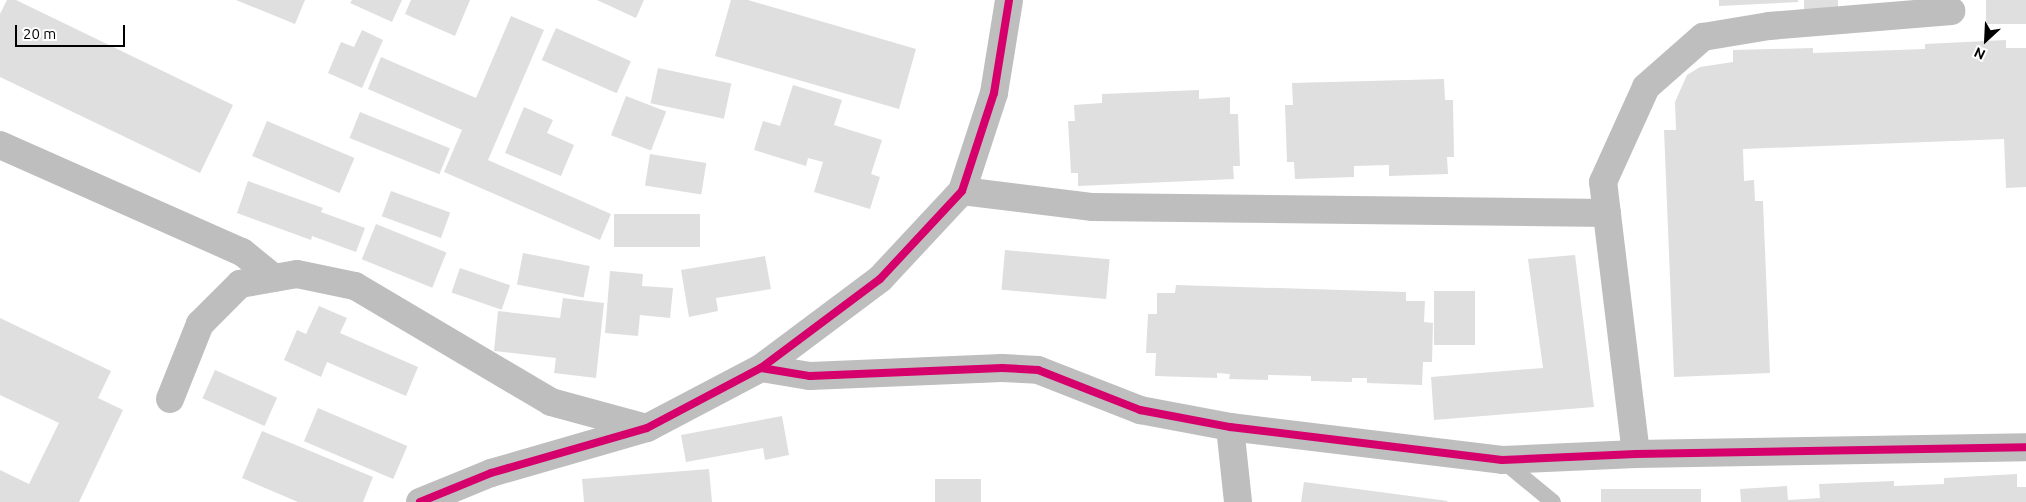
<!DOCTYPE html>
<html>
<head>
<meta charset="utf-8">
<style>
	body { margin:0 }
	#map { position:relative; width:2026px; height:502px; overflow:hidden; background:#fff; font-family:Ubuntu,sans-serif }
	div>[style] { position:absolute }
	.building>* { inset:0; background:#dfdfdf; transform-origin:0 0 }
	.service>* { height:16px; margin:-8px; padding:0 8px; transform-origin:8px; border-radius:8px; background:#bebebe }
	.minor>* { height:28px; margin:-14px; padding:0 14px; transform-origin:14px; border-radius:14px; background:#bebebe }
	.cycleway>* { height:8px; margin:-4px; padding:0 4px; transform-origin:4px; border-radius:4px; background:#d6006c }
	span { translate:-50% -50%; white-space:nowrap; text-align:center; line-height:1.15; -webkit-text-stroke:5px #fff; paint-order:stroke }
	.north { position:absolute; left:1961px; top:15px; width:50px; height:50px; -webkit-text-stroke:4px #fff; paint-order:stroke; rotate:205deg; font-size:14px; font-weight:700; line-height:20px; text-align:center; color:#000 }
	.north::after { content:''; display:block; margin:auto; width:18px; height:22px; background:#000; clip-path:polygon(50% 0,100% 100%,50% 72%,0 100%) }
	.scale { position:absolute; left:15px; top:25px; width:110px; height:22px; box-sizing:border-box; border:2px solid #000; border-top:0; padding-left:6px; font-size:15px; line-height:18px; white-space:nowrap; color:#000; -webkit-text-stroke:4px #fff; paint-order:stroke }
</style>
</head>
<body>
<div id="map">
	<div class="building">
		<div style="clip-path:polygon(7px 0,16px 0,233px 105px,200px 173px,0 77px,0 14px)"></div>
		<div style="clip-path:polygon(236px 0,305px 0,295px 24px)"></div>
		<div style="clip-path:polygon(352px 0,402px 0,392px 22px,350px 3px)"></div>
		<div style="clip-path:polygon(411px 0,470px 0,455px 36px,405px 14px)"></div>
		<div style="clip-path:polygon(597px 0,644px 0,636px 18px)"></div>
		<div style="clip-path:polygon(731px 0,748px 0,916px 49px,899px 109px,715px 56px)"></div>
		<div style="clip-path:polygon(1719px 0,1798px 0,1798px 2px,1719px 6px)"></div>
		<div style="clip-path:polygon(1804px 0,1838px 0,1838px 9px,1804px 11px)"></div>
		<div style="left:1986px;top:0;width:40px;height:24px"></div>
		<div style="clip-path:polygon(511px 16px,544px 30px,488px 160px,611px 214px,600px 240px,444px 172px,462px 130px,368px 89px,381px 57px,476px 98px)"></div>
		<div style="left:556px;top:28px;width:82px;height:35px;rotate:24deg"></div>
		<div style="clip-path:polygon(362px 30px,383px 40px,362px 88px,328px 73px,341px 42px,354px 47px)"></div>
		<div style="clip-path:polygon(2006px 40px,2006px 48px,2026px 48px,2026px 187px,2006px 188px,2004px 139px,1743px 149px,1744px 181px,1754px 180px,1755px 201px,1763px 201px,1770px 373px,1674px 377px,1664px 130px,1676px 130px,1675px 102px,1687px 75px,1700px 67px,1733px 62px,1733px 50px,1813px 48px,1813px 53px,1925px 49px,1925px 44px)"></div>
		<div style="left:658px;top:68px;width:75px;height:36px;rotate:12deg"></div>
		<div style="clip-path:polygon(1444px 79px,1445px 100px,1453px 100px,1454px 157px,1447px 157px,1448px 174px,1389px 176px,1389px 165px,1354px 166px,1354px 177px,1295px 179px,1294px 162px,1287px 162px,1285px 105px,1293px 105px,1292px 83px)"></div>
		<div style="clip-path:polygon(793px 85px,842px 100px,834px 125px,882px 140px,871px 174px,880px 177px,870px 209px,814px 192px,823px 162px,808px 158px,806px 166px,754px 150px,763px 121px,780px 126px)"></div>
		<div style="clip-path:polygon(1199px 90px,1199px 99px,1230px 97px,1230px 114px,1238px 114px,1240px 166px,1233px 166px,1234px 179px,1078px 186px,1078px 173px,1071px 173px,1068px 121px,1075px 121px,1074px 105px,1102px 103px,1102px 94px)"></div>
		<div style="left:626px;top:96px;width:43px;height:42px;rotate:21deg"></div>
		<div style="clip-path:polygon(524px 107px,553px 120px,547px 133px,574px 145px,561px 176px,505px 153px)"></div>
		<div style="left:360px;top:112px;width:97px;height:28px;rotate:22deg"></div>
		<div style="left:267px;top:121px;width:95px;height:38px;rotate:23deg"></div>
		<div style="left:650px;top:154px;width:57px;height:32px;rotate:9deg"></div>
		<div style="clip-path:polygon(248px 181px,323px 208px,321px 212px,365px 228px,356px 252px,312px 236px,311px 240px,237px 213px)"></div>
		<div style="left:391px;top:191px;width:63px;height:27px;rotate:20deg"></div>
		<div style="left:700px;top:214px;width:33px;height:86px;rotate:90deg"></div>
		<div style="left:376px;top:224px;width:76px;height:38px;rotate:22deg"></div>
		<div style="left:1005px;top:250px;width:105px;height:40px;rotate:5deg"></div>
		<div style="left:523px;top:253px;width:68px;height:32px;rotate:11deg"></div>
		<div style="clip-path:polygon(1575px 255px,1594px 407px,1434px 420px,1431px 377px,1543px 368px,1528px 259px)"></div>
		<div style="clip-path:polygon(765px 256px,771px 289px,716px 298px,718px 311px,689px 317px,681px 270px)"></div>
		<div style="left:460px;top:268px;width:53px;height:26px;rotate:19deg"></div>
		<div style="clip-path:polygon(610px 271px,643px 274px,642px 286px,673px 288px,670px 318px,640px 315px,638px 336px,605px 333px)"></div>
		<div style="clip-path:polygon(1176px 285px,1406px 292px,1406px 301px,1425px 301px,1424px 322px,1433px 323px,1432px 362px,1423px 362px,1422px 385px,1367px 383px,1367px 378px,1352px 378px,1352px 382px,1311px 381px,1311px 376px,1268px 375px,1268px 380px,1229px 379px,1230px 374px,1217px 373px,1217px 378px,1155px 376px,1156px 353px,1146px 353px,1148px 314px,1157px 314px,1157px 293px,1175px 293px)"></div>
		<div style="left:1434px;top:291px;width:41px;height:54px"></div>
		<div style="clip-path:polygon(563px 298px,604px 303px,596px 378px,554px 373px,556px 358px,494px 351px,498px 311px,560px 318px)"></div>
		<div style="clip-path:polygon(319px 306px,347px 318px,340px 333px,418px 367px,406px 396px,327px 362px,321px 377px,284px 360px,297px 330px,306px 334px)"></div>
		<div style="clip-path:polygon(0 318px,111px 371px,98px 398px,123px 410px,79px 502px,0 502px,0 470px,29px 484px,59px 423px,0 395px)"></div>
		<div style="left:215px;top:370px;width:68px;height:31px;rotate:24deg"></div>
		<div style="left:318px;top:408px;width:97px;height:36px;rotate:23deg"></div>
		<div style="clip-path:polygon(782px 416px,789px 455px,765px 460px,763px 448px,686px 462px,681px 435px)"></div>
		<div style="clip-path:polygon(262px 431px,373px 477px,363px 502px,298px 502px,242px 478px)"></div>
		<div style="clip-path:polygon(709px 469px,712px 502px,584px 502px,582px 479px)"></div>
		<div style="clip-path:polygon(2017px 474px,2017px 487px,2026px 487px,2026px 502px,1741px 502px,1740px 489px,1787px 486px,1788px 500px,1820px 498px,1819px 484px,1894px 481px,1894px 486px,1944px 484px,1944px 478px)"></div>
		<div style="left:935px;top:479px;width:46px;height:23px"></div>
		<div style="clip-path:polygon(1304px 482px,1448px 501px,1447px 502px,1301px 502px)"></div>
		<div style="left:1601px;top:489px;width:100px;height:13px"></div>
	</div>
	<div class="service">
		<div style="left:1502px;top:460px;width:66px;rotate:39.5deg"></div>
	</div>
	<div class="minor">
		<div style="left:0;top:145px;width:265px;rotate:23.9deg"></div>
		<div style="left:242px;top:252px;width:41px;rotate:39.1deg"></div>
		<div style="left:962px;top:191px;width:132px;rotate:7deg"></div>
		<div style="left:1093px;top:207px;width:514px;rotate:0.67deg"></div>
		<div style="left:761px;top:368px;width:50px;rotate:9.3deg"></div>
		<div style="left:810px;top:376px;width:192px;rotate:-2.4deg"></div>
		<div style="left:1002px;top:368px;width:36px;rotate:3deg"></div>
		<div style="left:1038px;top:370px;width:110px;rotate:21.4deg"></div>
		<div style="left:1140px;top:410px;width:92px;rotate:10.7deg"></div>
		<div style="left:1230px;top:427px;width:274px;rotate:6.9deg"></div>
		<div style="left:1502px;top:460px;width:134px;rotate:-2.6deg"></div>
		<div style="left:1636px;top:454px;width:390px;rotate:-1deg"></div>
		<div style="left:170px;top:399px;width:81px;rotate:-68.2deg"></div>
		<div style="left:200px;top:324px;width:57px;rotate:-45deg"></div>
		<div style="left:240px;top:284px;width:58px;rotate:-10deg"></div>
		<div style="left:297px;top:274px;width:59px;rotate:11.7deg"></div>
		<div style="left:355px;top:286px;width:228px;rotate:30.6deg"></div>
		<div style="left:551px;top:402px;width:99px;rotate:15.2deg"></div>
		<div style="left:1230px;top:427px;width:75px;rotate:83.9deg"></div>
		<div style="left:1636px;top:454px;width:274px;rotate:-96.9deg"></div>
		<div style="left:1603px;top:182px;width:104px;rotate:-65.6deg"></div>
		<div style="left:1646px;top:87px;width:76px;rotate:-41.3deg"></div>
		<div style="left:1703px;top:37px;width:67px;rotate:-9.5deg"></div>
		<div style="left:1769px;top:26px;width:183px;rotate:-4.7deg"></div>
		<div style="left:420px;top:502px;width:77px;rotate:-22.2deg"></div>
		<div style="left:491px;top:473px;width:162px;rotate:-16.1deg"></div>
		<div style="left:647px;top:428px;width:129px;rotate:-27.8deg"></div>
		<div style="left:761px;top:368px;width:149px;rotate:-36.8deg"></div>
		<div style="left:880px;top:279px;width:120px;rotate:-47deg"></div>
		<div style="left:962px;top:191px;width:103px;rotate:-71.9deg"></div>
		<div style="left:994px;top:93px;width:94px;rotate:-80.8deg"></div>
	</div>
	<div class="cycleway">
		<div style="left:761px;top:368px;width:50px;rotate:9.3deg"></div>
		<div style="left:810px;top:376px;width:192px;rotate:-2.4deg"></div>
		<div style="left:1002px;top:368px;width:36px;rotate:3deg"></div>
		<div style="left:1038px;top:370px;width:110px;rotate:21.4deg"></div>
		<div style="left:1140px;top:410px;width:92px;rotate:10.7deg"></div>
		<div style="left:1230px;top:427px;width:274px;rotate:6.9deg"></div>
		<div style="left:1502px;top:460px;width:134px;rotate:-2.6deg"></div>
		<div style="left:1636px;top:454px;width:390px;rotate:-1deg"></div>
		<div style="left:420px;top:502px;width:77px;rotate:-22.2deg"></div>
		<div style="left:491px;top:473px;width:162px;rotate:-16.1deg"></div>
		<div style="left:647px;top:428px;width:129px;rotate:-27.8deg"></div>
		<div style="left:761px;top:368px;width:149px;rotate:-36.8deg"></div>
		<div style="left:880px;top:279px;width:120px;rotate:-47deg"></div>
		<div style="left:962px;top:191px;width:103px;rotate:-71.9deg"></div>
		<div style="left:994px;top:93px;width:94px;rotate:-80.8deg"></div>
	</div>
	<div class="north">N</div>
	<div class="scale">20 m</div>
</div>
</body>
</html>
